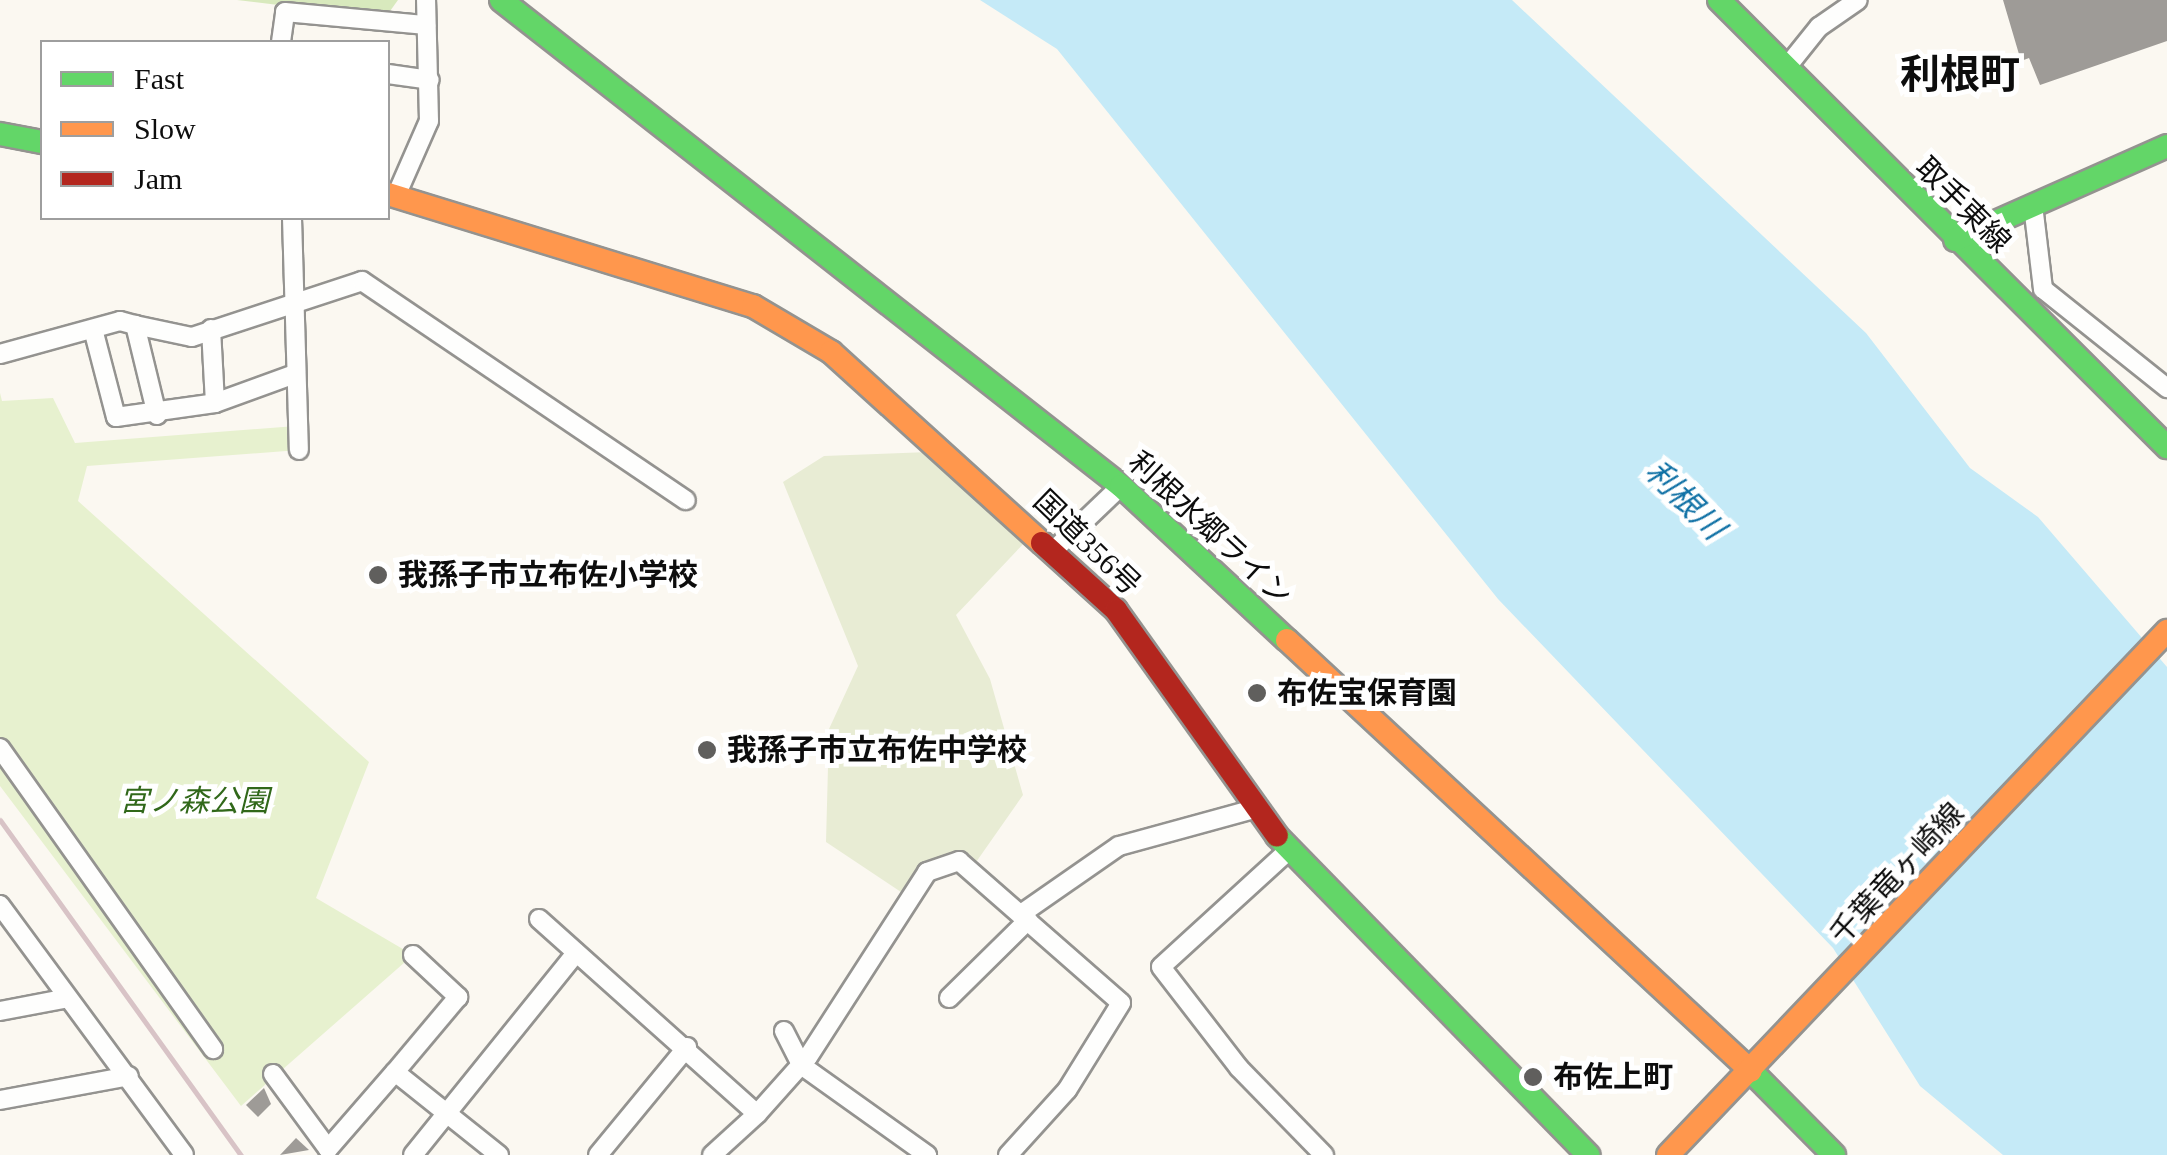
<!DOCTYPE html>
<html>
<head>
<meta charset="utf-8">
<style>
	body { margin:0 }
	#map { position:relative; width:2167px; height:1155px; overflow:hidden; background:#fbf8f1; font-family:"Times New Roman","Noto Sans JP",serif }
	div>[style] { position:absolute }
	.green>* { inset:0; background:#e7f1cf }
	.forest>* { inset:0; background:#d8e9bd }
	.cemetery>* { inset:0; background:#e8ecd4 }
	.water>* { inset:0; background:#c5eaf7 }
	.building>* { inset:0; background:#9e9b97 }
	.roads { filter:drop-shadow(2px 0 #949390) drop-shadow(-2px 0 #949390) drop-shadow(0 2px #949390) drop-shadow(0 -2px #949390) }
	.street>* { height:18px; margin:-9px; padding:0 9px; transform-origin:9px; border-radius:9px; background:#fefefd }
	.fast>* { height:22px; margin:-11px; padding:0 11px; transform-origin:11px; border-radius:11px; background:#63d668 }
	.slow>* { height:22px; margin:-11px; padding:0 11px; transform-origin:11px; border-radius:11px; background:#ff974d }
	.jam>* { height:22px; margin:-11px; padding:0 11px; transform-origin:11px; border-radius:11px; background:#b3261e }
	.rail>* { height:5px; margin:-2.5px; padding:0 2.5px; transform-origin:2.5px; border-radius:2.5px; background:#d8c3c6 }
	.dots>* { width:28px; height:28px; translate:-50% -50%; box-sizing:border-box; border:5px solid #fff; border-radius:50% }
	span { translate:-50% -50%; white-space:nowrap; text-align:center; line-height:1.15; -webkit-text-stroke:10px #fff; paint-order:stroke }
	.street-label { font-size:30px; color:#0d0d0d }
	.poi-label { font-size:30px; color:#0d0d0d; font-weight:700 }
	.left { translate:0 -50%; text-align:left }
	.park-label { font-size:30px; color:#31681a; font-style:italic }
	.water-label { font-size:32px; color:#1071a5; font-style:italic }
	.district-label { font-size:40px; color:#0d0d0d; font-weight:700 }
	.legend { position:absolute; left:40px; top:40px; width:350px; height:180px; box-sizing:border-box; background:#fff; border:2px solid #9e9e9e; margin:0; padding:12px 18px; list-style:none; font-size:30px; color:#0d0d0d }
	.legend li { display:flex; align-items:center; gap:20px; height:50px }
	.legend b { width:50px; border:2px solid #9e9e9e }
</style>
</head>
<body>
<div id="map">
	<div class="green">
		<div style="clip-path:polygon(0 393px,2px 401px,53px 398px,75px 443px,296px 426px,299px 450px,87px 466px,78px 501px,369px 762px,316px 898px,413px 955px,241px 1106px,0 786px)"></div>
	</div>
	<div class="forest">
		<div style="clip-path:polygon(237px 0,398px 0,385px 18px)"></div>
	</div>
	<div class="cemetery">
		<div style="clip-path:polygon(929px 452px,1027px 540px,956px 615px,990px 679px,1023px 795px,967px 875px,939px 864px,907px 896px,826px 842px,829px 729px,858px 666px,783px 482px,824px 456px)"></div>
	</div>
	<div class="water">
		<div style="clip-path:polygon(980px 0,1512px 0,1866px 333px,1970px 468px,2038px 517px,2167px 667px,2167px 1155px,2003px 1155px,1920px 1086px,1833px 948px,1498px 599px,1057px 49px)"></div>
	</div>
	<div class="building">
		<div style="clip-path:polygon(2003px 0,2167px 0,2167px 41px,2040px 85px,2029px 58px,2021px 61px)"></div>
		<div style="clip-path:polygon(264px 1088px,271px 1104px,258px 1117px,246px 1105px)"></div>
		<div style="clip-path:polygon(296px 1138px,309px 1150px,280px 1155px)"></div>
	</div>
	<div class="roads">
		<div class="street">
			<div style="left:281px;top:42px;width:30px;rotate:-82deg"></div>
			<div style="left:285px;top:12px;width:142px;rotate:5.3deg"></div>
			<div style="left:1786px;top:68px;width:53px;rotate:-51.2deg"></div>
			<div style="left:1819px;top:27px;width:47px;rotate:-34.7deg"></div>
			<div style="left:388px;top:74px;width:42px;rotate:8.1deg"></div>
			<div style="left:396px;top:196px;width:82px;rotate:-66.3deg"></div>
			<div style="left:429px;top:121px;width:121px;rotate:-91.4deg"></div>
			<div style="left:2033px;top:205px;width:85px;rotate:83.2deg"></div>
			<div style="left:2043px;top:289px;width:159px;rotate:38.6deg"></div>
			<div style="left:292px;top:218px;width:232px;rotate:88.3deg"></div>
			<div style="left:93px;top:329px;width:91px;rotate:75.4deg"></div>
			<div style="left:116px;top:417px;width:100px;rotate:-8deg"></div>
			<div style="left:215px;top:403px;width:82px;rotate:-20deg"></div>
			<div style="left:211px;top:329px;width:74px;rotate:86.9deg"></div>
			<div style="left:0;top:354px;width:124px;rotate:-15.4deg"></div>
			<div style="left:120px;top:321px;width:16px;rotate:15deg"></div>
			<div style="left:157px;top:415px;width:93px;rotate:-103.7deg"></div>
			<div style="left:135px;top:325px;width:58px;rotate:11.9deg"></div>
			<div style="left:192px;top:337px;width:179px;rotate:-18.2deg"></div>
			<div style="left:362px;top:281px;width:391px;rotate:34.1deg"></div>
			<div style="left:1054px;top:550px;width:93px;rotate:-43.7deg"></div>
			<div style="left:0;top:748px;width:369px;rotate:54.7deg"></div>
			<div style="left:1289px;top:850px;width:173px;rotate:137.6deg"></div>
			<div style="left:1161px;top:967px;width:128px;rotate:52.3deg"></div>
			<div style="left:1239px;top:1068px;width:122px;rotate:45.7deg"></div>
			<div style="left:0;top:905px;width:310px;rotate:53.6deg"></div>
			<div style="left:1021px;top:914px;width:119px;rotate:-34.8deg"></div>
			<div style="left:1119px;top:846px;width:140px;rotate:-15.3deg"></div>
			<div style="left:539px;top:919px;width:292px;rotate:41.8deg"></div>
			<div style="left:757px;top:1114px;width:76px;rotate:-48.2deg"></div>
			<div style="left:808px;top:1057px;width:220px;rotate:-57.2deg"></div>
			<div style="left:927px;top:872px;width:34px;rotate:-19deg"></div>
			<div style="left:959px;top:861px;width:215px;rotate:41.2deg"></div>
			<div style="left:1121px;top:1003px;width:102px;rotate:121.8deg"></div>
			<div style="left:1067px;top:1090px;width:88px;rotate:132.2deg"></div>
			<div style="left:413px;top:955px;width:62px;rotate:43deg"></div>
			<div style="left:458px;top:997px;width:98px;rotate:130deg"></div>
			<div style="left:395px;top:1072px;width:133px;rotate:38.6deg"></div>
			<div style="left:949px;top:998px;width:111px;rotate:-44.6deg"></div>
			<div style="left:0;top:1011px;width:69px;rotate:-10.8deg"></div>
			<div style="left:784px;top:1031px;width:38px;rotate:63deg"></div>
			<div style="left:801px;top:1065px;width:155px;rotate:35.5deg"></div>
			<div style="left:273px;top:1074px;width:93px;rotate:53.7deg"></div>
			<div style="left:328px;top:1149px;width:102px;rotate:-49deg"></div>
			<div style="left:0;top:1100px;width:131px;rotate:-10.5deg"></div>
			<div style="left:413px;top:1155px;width:260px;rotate:-51.1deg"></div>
			<div style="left:598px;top:1155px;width:140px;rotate:-50.5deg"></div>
			<div style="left:712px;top:1155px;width:61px;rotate:-42.3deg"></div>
		</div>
		<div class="fast">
			<div style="left:501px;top:0;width:788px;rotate:38.09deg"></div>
			<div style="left:1121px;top:486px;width:226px;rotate:42.9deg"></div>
			<div style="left:1719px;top:0;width:633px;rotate:44.94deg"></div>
			<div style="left:0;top:134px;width:43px;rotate:10.8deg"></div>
			<div style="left:1955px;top:240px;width:232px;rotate:-23.9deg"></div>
			<div style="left:1277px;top:836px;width:446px;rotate:45.7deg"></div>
			<div style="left:1751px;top:1071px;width:118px;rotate:45.3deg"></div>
		</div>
		<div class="slow">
			<div style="left:388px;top:194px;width:382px;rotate:17.1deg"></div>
			<div style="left:753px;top:306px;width:91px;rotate:30.5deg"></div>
			<div style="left:831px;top:352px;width:285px;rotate:42.2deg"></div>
			<div style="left:1287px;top:640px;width:633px;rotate:42.89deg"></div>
			<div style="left:1668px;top:1155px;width:724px;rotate:-46.4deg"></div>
		</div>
		<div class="jam">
			<div style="left:1042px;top:543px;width:100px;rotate:42.2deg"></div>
			<div style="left:1116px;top:610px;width:277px;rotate:54.5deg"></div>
		</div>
	</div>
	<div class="rail">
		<div style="left:0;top:820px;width:413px;rotate:54.3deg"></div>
	</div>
	<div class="dots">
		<div style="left:378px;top:575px;background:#605f5d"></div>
		<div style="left:1257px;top:693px;background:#605f5d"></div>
		<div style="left:707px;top:750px;background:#605f5d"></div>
		<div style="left:1533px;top:1077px;background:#605f5d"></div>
	</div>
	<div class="street-label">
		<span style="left:1963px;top:205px;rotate:45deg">取手東線</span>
		<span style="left:1210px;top:529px;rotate:43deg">利根水郷ライン</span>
		<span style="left:1087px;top:543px;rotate:44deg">国道356号</span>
		<span style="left:1897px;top:874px;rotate:-47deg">千葉竜ヶ崎線</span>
	</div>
	<div class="poi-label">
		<span class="left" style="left:398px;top:575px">我孫子市立布佐小学校</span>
		<span class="left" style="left:1277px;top:693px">布佐宝保育園</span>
		<span class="left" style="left:727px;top:750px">我孫子市立布佐中学校</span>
		<span class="left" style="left:1553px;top:1077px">布佐上町</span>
	</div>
	<div class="park-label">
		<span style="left:194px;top:801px">宮ノ森公園</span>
	</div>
	<div class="water-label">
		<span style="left:1685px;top:500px;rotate:45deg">利根川</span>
	</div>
	<div class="district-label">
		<span style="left:1960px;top:75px">利根町</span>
	</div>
	<ul class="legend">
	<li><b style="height:12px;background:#63d668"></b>Fast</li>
	<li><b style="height:12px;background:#ff974d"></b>Slow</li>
	<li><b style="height:12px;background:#b3261e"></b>Jam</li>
	</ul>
</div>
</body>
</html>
